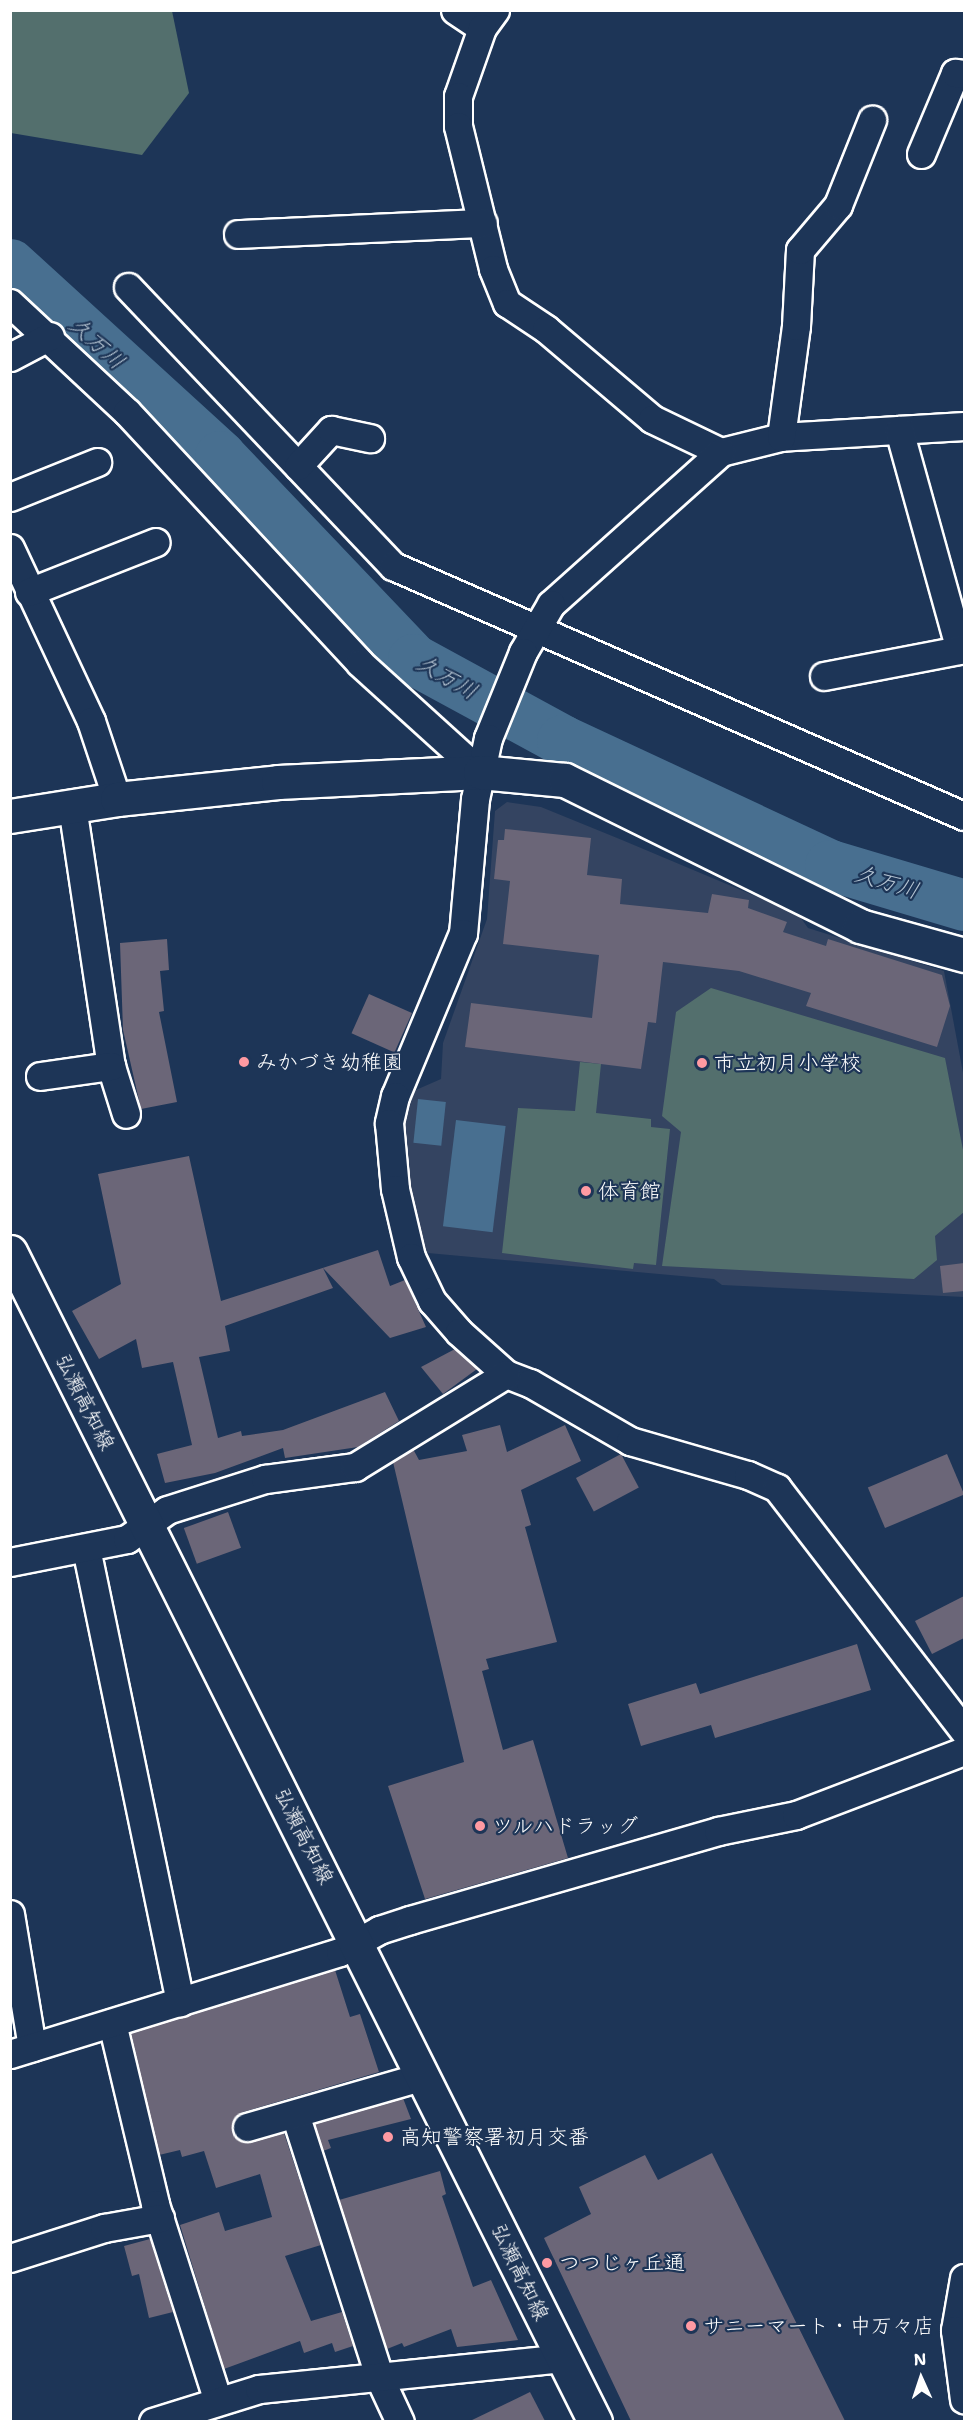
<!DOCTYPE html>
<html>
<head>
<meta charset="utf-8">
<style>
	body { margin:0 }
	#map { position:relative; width:975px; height:2432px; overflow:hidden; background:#1d3557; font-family:"Shantell Sans","Klee One",sans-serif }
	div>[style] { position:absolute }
	.built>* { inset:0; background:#344461 }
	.green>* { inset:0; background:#536f6d }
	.water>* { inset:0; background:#486f90; transform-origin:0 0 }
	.river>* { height:51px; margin:-25.5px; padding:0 25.5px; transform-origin:25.5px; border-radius:25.5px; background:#486f90 }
	.building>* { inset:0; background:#6b6678; transform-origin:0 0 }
	.roads { filter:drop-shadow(2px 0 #fff) drop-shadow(-2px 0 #fff) drop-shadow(0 2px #fff) drop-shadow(0 -2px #fff) }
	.street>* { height:27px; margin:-13.5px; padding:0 13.5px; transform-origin:13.5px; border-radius:13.5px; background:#1d3557 }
	.secondary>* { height:33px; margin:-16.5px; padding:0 16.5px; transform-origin:16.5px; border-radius:16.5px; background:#1d3557 }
	.dots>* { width:16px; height:16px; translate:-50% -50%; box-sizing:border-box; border:3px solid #1d3557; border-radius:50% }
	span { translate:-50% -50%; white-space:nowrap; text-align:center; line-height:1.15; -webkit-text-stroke:4.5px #1d3557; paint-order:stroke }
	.poi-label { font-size:21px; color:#fff }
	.left { translate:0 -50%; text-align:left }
	.street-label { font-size:21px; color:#fff }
	.water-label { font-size:22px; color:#b6c5d3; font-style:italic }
	.frame { position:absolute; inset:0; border:12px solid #fff; pointer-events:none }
	.north { position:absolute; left:891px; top:2348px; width:60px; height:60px; -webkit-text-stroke:4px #1d3557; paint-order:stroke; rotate:357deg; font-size:16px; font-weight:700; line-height:24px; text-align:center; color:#fff }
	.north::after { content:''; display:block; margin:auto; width:21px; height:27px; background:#fff; clip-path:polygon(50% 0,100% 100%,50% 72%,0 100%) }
</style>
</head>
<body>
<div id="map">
	<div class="built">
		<div style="clip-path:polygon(507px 802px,541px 807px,622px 840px,798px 914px,808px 928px,944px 971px,964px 1078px,964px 1297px,722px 1285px,714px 1279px,417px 1252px,400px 1124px,409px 1093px,441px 1079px,443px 1043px,487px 919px,495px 811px)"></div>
	</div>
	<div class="green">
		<div style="clip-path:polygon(10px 11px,172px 11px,189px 93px,142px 155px,11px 133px)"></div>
		<div style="clip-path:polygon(711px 988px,945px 1058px,964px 1155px,964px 1212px,935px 1236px,937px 1260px,914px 1279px,662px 1266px,681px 1132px,662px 1116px,676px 1012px)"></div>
		<div style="clip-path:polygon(580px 1062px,601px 1064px,596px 1113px,651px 1119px,651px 1127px,670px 1129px,656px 1265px,634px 1263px,633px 1269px,502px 1253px,518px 1108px,575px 1111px)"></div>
	</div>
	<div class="water">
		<div style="left:418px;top:1099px;width:28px;height:44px;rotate:6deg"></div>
		<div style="left:456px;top:1120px;width:50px;height:107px;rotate:7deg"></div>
	</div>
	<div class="river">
		<div style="left:10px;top:264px;width:285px;rotate:42.4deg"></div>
		<div style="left:220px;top:456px;width:280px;rotate:46.4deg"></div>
		<div style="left:413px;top:659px;width:170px;rotate:28.5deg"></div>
		<div style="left:562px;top:740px;width:296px;rotate:25deg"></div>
		<div style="left:830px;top:865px;width:140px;rotate:16.6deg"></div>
	</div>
	<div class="building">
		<div style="clip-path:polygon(505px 829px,591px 838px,587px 875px,622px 879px,620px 904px,708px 913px,712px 894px,749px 900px,748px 908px,787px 922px,783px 932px,826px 946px,828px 939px,942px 975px,950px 1006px,937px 1047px,806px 1006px,811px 993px,739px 971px,663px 962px,656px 1023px,648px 1022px,641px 1069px,465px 1047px,471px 1003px,592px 1018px,599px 955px,503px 944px,510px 881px,494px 879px,498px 840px,504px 840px)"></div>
		<div style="clip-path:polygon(167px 939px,169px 970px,160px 971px,164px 1011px,159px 1012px,177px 1102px,141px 1109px,123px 1030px,120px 943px)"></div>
		<div style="left:369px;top:994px;width:47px;height:43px;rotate:24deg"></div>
		<div style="clip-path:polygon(189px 1156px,221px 1301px,378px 1250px,390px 1286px,405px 1280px,426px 1327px,390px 1338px,323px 1268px,333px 1288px,225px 1326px,230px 1351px,199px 1357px,218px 1438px,241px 1431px,242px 1436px,283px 1430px,385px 1392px,399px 1421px,358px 1447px,285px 1458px,283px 1448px,215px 1473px,165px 1483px,157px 1454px,192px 1445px,173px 1362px,142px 1368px,136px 1339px,99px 1359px,72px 1311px,121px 1284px,98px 1174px)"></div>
		<div style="clip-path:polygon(964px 1263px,964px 1291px,943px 1293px,940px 1266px)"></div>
		<div style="clip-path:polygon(455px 1349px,477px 1369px,443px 1394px,421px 1367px)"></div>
		<div style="clip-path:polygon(500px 1425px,507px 1452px,565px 1425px,581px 1461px,521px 1490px,531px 1525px,525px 1527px,557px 1642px,486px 1659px,489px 1669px,482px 1671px,503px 1750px,533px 1740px,568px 1858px,425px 1899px,388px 1786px,464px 1762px,393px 1462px,413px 1449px,419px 1460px,467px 1451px,462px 1435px)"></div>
		<div style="left:621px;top:1454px;width:38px;height:51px;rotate:62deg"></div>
		<div style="left:947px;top:1454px;width:44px;height:86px;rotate:67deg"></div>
		<div style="left:228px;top:1512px;width:38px;height:47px;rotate:70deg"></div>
		<div style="clip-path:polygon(964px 1596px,964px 1638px,932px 1654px,915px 1621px)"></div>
		<div style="clip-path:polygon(857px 1644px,871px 1690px,715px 1738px,711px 1725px,641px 1746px,628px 1704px,696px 1683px,700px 1694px)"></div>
		<div style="clip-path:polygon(335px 1970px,350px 2017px,360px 2014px,379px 2072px,243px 2112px,235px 2117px,232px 2131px,244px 2142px,284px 2133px,321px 2245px,285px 2256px,311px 2321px,342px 2312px,353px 2346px,335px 2352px,332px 2343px,304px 2353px,300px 2341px,224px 2369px,180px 2225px,219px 2212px,225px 2231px,272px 2217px,260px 2174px,216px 2188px,204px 2151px,182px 2157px,180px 2150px,159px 2155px,131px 2033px)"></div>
		<div style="clip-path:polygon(403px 2098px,411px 2119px,328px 2140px,331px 2148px,323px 2151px,315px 2124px)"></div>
		<div style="clip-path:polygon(712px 2153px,845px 2421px,631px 2421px,544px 2238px,591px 2214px,579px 2187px,645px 2155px,658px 2180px)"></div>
		<div style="clip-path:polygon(440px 2171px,446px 2194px,442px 2196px,473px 2287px,491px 2280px,518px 2340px,457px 2347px,451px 2329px,404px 2347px,402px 2343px,387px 2349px,339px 2200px)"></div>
		<div style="clip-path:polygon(150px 2239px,173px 2312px,149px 2318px,139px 2274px,132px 2276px,124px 2246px)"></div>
		<div style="clip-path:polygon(530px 2392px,545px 2421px,470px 2421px)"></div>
	</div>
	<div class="roads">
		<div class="street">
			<div style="left:455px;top:10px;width:32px;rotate:34deg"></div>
			<div style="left:495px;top:10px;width:22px;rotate:126deg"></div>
			<div style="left:482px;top:28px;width:72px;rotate:109.4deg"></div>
			<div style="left:458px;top:96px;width:30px;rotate:90deg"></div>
			<div style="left:458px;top:126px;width:147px;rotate:76.2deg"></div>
			<div style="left:493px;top:269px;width:37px;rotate:68deg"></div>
			<div style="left:507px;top:303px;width:47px;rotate:33.7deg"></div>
			<div style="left:546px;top:329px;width:139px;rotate:40.3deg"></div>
			<div style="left:652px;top:419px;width:76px;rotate:25.6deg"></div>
			<div style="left:921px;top:154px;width:88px;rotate:-67.2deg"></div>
			<div style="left:955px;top:73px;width:9px;rotate:6deg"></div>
			<div style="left:238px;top:234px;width:245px;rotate:-2.6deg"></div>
			<div style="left:128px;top:287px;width:385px;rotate:46.5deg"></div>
			<div style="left:393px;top:566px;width:623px;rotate:23.65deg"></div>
			<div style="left:10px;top:303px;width:160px;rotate:43deg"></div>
			<div style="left:127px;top:412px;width:342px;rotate:47.1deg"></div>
			<div style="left:360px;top:663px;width:162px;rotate:42.2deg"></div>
			<div style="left:10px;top:357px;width:45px;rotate:-27.7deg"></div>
			<div style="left:964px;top:426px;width:183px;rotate:176.6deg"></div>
			<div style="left:781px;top:437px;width:62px;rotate:166deg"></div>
			<div style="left:721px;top:452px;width:228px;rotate:138.2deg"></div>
			<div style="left:551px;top:604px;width:56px;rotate:120.3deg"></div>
			<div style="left:523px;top:652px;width:93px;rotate:112.1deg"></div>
			<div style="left:488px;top:738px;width:62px;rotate:102deg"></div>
			<div style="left:475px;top:799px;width:135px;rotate:95.1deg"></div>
			<div style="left:463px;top:933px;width:177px;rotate:112.6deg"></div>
			<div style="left:395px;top:1096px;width:28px;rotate:103deg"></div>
			<div style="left:389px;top:1123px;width:66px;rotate:84.8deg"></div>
			<div style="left:395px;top:1189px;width:70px;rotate:76.8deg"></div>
			<div style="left:411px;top:1257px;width:49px;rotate:64.5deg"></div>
			<div style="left:432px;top:1301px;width:41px;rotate:48.9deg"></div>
			<div style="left:459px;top:1332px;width:63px;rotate:41.8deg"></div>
			<div style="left:506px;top:1374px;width:26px;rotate:21deg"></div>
			<div style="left:530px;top:1383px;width:116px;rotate:30.1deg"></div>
			<div style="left:630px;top:1441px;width:123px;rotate:16.1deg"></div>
			<div style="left:748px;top:1475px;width:32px;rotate:24deg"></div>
			<div style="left:777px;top:1488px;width:307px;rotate:52.4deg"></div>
			<div style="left:899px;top:430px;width:228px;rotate:74.5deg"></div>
			<div style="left:781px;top:437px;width:112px;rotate:-82.3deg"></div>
			<div style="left:796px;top:326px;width:76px;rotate:-87deg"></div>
			<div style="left:800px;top:250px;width:59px;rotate:-49.8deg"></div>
			<div style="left:838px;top:205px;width:92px;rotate:-68.2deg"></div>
			<div style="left:298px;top:466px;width:49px;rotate:-47.5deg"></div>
			<div style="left:331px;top:430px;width:40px;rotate:12deg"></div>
			<div style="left:10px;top:497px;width:94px;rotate:-21.9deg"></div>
			<div style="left:10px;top:548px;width:191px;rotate:64.9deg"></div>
			<div style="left:91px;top:721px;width:82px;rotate:71.6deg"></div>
			<div style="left:29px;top:592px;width:136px;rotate:-21.5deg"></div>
			<div style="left:824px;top:676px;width:143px;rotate:-10.9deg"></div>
			<div style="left:72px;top:806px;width:263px;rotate:81.5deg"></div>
			<div style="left:111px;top:1066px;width:50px;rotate:72.6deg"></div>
			<div style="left:40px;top:1076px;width:72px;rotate:-8deg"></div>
			<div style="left:86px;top:1548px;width:464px;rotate:78.3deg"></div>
			<div style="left:10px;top:1562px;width:119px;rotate:-11.1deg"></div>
			<div style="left:127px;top:1539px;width:49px;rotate:-35.9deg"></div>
			<div style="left:167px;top:1510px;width:103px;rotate:-17.6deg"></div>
			<div style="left:265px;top:1479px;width:91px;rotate:-7.6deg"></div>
			<div style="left:355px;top:1467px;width:177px;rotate:-31.6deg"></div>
			<div style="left:10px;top:1914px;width:135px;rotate:80.6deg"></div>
			<div style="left:112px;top:2023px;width:186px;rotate:76.6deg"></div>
			<div style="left:155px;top:2204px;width:207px;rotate:72.3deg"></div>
			<div style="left:10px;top:2054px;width:345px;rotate:-17.2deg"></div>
			<div style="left:340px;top:1952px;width:45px;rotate:-29.4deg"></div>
			<div style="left:379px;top:1930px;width:33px;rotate:-18deg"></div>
			<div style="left:410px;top:1920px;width:321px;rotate:-16.1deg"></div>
			<div style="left:718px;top:1831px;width:80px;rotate:-11.6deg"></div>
			<div style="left:796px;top:1815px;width:180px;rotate:-20.9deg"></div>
			<div style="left:295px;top:2114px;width:278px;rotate:72.2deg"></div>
			<div style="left:380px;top:2379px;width:47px;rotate:65.1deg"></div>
			<div style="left:247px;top:2127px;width:184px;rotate:-16.1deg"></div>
			<div style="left:10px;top:2258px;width:99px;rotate:-17.7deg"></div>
			<div style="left:104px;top:2228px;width:57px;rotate:-10.1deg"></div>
			<div style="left:964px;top:2278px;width:53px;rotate:99.8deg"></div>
			<div style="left:955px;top:2330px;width:70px;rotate:82.6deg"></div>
			<div style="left:153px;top:2422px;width:111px;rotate:-17.3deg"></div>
			<div style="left:259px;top:2389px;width:305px;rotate:-5.8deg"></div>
		</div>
		<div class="secondary">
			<div style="left:10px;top:816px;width:108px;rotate:-9deg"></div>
			<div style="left:117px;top:799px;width:162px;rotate:-6deg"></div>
			<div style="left:278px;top:782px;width:202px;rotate:-2.8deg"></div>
			<div style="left:480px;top:772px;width:85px;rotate:5.4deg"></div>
			<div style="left:565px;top:780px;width:329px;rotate:26.3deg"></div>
			<div style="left:860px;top:926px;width:108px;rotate:15.6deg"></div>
			<div style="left:10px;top:1252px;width:1308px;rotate:63.43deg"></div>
		</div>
	</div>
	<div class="dots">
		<div style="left:244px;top:1062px;background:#ff9aa2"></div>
		<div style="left:702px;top:1063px;background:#ff9aa2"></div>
		<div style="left:586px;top:1191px;background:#ff9aa2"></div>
		<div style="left:480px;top:1826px;background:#ff9aa2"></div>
		<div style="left:388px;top:2137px;background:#ff9aa2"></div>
		<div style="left:547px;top:2263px;background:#ff9aa2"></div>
		<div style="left:691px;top:2326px;background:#ff9aa2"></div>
	</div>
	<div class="poi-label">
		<span class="left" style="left:256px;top:1062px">みかづき幼稚園</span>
		<span class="left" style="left:714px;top:1063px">市立初月小学校</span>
		<span class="left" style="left:598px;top:1191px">体育館</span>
		<span class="left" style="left:492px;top:1826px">ツルハドラッグ</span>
		<span class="left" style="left:400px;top:2137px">高知警察署初月交番</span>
		<span class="left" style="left:559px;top:2263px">つつじヶ丘通</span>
		<span class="left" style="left:703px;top:2326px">サニーマート・中万々店</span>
	</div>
	<div class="street-label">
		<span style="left:85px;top:1402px;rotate:63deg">弘瀬高知線</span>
		<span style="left:304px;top:1836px;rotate:63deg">弘瀬高知線</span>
		<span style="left:520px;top:2272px;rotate:64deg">弘瀬高知線</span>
	</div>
	<div class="water-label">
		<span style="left:97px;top:343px;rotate:42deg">久万川</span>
		<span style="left:447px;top:677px;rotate:30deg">久万川</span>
		<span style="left:887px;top:882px;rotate:17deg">久万川</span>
	</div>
	<div class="frame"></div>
	<div class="north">N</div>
</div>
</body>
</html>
